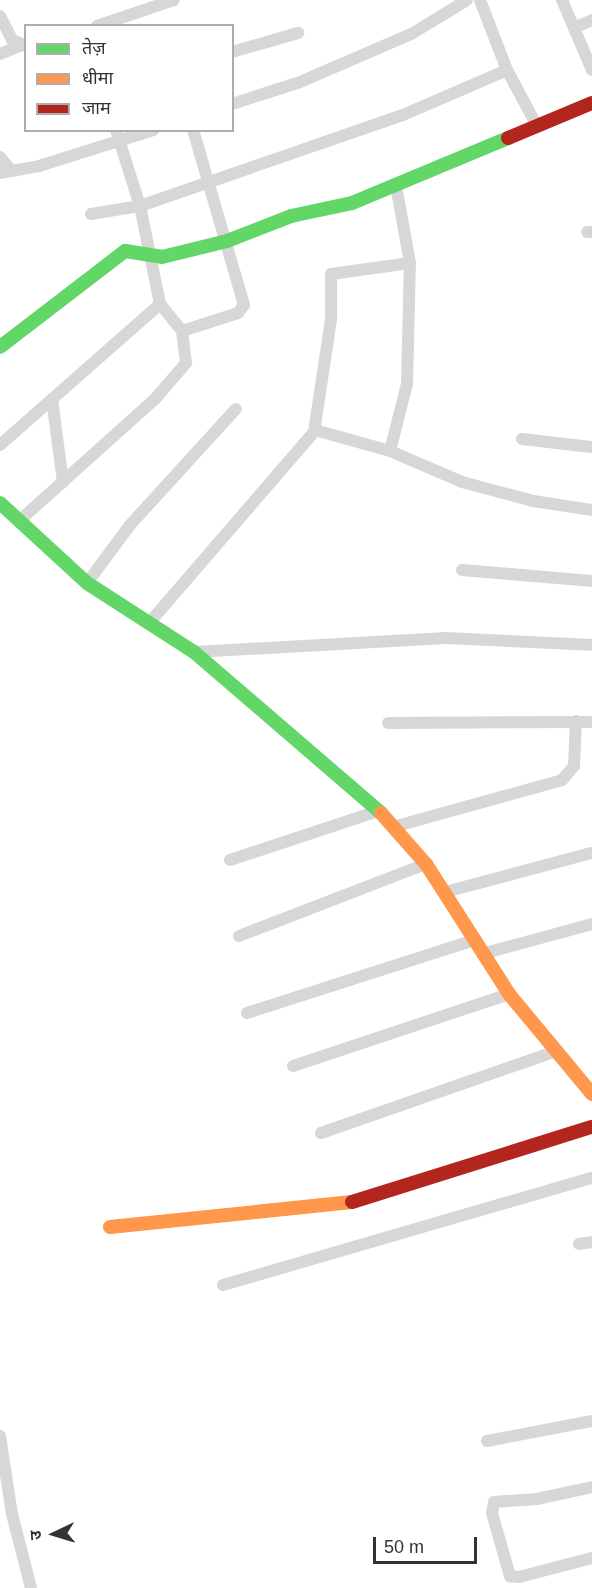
<!DOCTYPE html>
<html>
<head>
<meta charset="utf-8">
<style>
	body { margin:0 }
	#map { position:relative; width:592px; height:1588px; overflow:hidden; background:#fff; font-family:Arial,"Noto Sans Devanagari",sans-serif }
	div>[style] { position:absolute }
	.street>* { height:12px; margin:-6px; padding:0 6px; transform-origin:6px; border-radius:6px; background:#d7d7d7 }
	.fast>* { height:14px; margin:-7px; padding:0 7px; transform-origin:7px; border-radius:7px; background:#63d668 }
	.slow>* { height:14px; margin:-7px; padding:0 7px; transform-origin:7px; border-radius:7px; background:#ff974d }
	.jam>* { height:14px; margin:-7px; padding:0 7px; transform-origin:7px; border-radius:7px; background:#b3261e }
	span { translate:-50% -50%; white-space:nowrap; text-align:center; line-height:1.15; -webkit-text-stroke:6px #fff; paint-order:stroke }
	.legend { position:absolute; left:24px; top:24px; width:210px; height:108px; box-sizing:border-box; background:#fff; border:2px solid #adadad; margin:0; padding:8px 10px; list-style:none; font-size:18px; color:#333 }
	.legend li { display:flex; align-items:center; gap:12px; height:30px }
	.legend b { width:30px; border:2px solid #adadad }
	.north { position:absolute; left:24px; top:1504px; width:60px; height:60px; -webkit-text-stroke:4px #fff; paint-order:stroke; rotate:266deg; font-size:16px; font-weight:700; line-height:24px; text-align:center; color:#333 }
	.north::after { content:''; display:block; margin:auto; width:21px; height:27px; background:#333; clip-path:polygon(50% 0,100% 100%,50% 72%,0 100%) }
	.scale { position:absolute; left:373px; top:1537px; width:104px; height:27px; box-sizing:border-box; border:3px solid #333; border-top:0; padding-left:8px; font-size:18px; line-height:21px; white-space:nowrap; color:#333; -webkit-text-stroke:4px #fff; paint-order:stroke }
</style>
</head>
<body>
<div id="map">
	<div class="street">
		<div style="left:480px;top:0;width:75px;rotate:68.9deg"></div>
		<div style="left:507px;top:70px;width:64px;rotate:61.8deg"></div>
		<div style="left:562px;top:0;width:76px;rotate:66.8deg"></div>
		<div style="left:0;top:16px;width:27px;rotate:63deg"></div>
		<div style="left:12px;top:40px;width:15px;rotate:23deg"></div>
		<div style="left:97px;top:26px;width:81px;rotate:-18.7deg"></div>
		<div style="left:574px;top:28px;width:20px;rotate:-24deg"></div>
		<div style="left:232px;top:52px;width:69px;rotate:-16.1deg"></div>
		<div style="left:0;top:54px;width:22px;rotate:-22deg"></div>
		<div style="left:232px;top:104px;width:71px;rotate:-17.9deg"></div>
		<div style="left:300px;top:82px;width:123px;rotate:-23.4deg"></div>
		<div style="left:413px;top:33px;width:63px;rotate:-31.4deg"></div>
		<div style="left:0;top:157px;width:17px;rotate:50deg"></div>
		<div style="left:0;top:173px;width:40px;rotate:-10deg"></div>
		<div style="left:39px;top:166px;width:120px;rotate:-17.5deg"></div>
		<div style="left:91px;top:214px;width:50px;rotate:-9.3deg"></div>
		<div style="left:140px;top:206px;width:278px;rotate:-19.1deg"></div>
		<div style="left:403px;top:115px;width:113px;rotate:-23.4deg"></div>
		<div style="left:587px;top:232px;width:5px"></div>
		<div style="left:182px;top:331px;width:59px;rotate:-17.8deg"></div>
		<div style="left:238px;top:313px;width:10px;rotate:-53deg"></div>
		<div style="left:244px;top:305px;width:182px;rotate:-106.2deg"></div>
		<div style="left:52px;top:399px;width:84px;rotate:82.5deg"></div>
		<div style="left:315px;top:430px;width:78px;rotate:15.6deg"></div>
		<div style="left:390px;top:451px;width:78px;rotate:23.3deg"></div>
		<div style="left:462px;top:482px;width:73px;rotate:15deg"></div>
		<div style="left:533px;top:501px;width:60px;rotate:8.7deg"></div>
		<div style="left:522px;top:439px;width:70px;rotate:6.5deg"></div>
		<div style="left:0;top:445px;width:213px;rotate:-41.4deg"></div>
		<div style="left:390px;top:451px;width:69px;rotate:-75.8deg"></div>
		<div style="left:407px;top:384px;width:121px;rotate:-88.6deg"></div>
		<div style="left:410px;top:263px;width:79px;rotate:-100.2deg"></div>
		<div style="left:19px;top:521px;width:183px;rotate:-41.9deg"></div>
		<div style="left:155px;top:399px;width:48px;rotate:-49.3deg"></div>
		<div style="left:186px;top:363px;width:32px;rotate:-97deg"></div>
		<div style="left:182px;top:331px;width:35px;rotate:-129deg"></div>
		<div style="left:160px;top:304px;width:100px;rotate:-101.5deg"></div>
		<div style="left:140px;top:206px;width:80px;rotate:-107.5deg"></div>
		<div style="left:462px;top:570px;width:130px;rotate:4.8deg"></div>
		<div style="left:87px;top:583px;width:72px;rotate:-53.4deg"></div>
		<div style="left:130px;top:525px;width:157px;rotate:-47.6deg"></div>
		<div style="left:150px;top:622px;width:251px;rotate:-49.2deg"></div>
		<div style="left:314px;top:432px;width:113px;rotate:-81.4deg"></div>
		<div style="left:331px;top:320px;width:46px;rotate:-90deg"></div>
		<div style="left:331px;top:274px;width:80px;rotate:-7.9deg"></div>
		<div style="left:194px;top:652px;width:252px;rotate:-3.2deg"></div>
		<div style="left:446px;top:638px;width:146px;rotate:2.7deg"></div>
		<div style="left:388px;top:723px;width:204px;rotate:-0.3deg"></div>
		<div style="left:393px;top:827px;width:175px;rotate:-15.5deg"></div>
		<div style="left:562px;top:780px;width:18px;rotate:-49deg"></div>
		<div style="left:574px;top:766px;width:45px;rotate:-87.5deg"></div>
		<div style="left:230px;top:860px;width:156px;rotate:-18.3deg"></div>
		<div style="left:445px;top:892px;width:152px;rotate:-14.9deg"></div>
		<div style="left:239px;top:936px;width:200px;rotate:-21.1deg"></div>
		<div style="left:482px;top:954px;width:114px;rotate:-15.3deg"></div>
		<div style="left:247px;top:1013px;width:238px;rotate:-17.8deg"></div>
		<div style="left:293px;top:1066px;width:228px;rotate:-18.4deg"></div>
		<div style="left:321px;top:1133px;width:246px;rotate:-19.2deg"></div>
		<div style="left:579px;top:1244px;width:13px;rotate:-9deg"></div>
		<div style="left:223px;top:1285px;width:384px;rotate:-16.2deg"></div>
		<div style="left:0;top:1436px;width:79px;rotate:81.3deg"></div>
		<div style="left:12px;top:1514px;width:76px;rotate:75.6deg"></div>
		<div style="left:487px;top:1441px;width:107px;rotate:-10.8deg"></div>
		<div style="left:592px;top:1487px;width:56px;rotate:167.7deg"></div>
		<div style="left:537px;top:1499px;width:43px;rotate:176deg"></div>
		<div style="left:494px;top:1502px;width:11px;rotate:100deg"></div>
		<div style="left:492px;top:1513px;width:66px;rotate:74.1deg"></div>
		<div style="left:510px;top:1576px;width:9px;rotate:6deg"></div>
		<div style="left:519px;top:1577px;width:75px;rotate:-14.6deg"></div>
	</div>
	<div class="fast">
		<div style="left:0;top:347px;width:158px;rotate:-37.5deg"></div>
		<div style="left:125px;top:251px;width:37px;rotate:9deg"></div>
		<div style="left:162px;top:257px;width:67px;rotate:-13.8deg"></div>
		<div style="left:227px;top:241px;width:69px;rotate:-21.3deg"></div>
		<div style="left:291px;top:216px;width:62px;rotate:-12deg"></div>
		<div style="left:352px;top:203px;width:169px;rotate:-22.6deg"></div>
		<div style="left:0;top:503px;width:118px;rotate:42.6deg"></div>
		<div style="left:87px;top:583px;width:127px;rotate:32.8deg"></div>
		<div style="left:194px;top:652px;width:247px;rotate:40.7deg"></div>
	</div>
	<div class="slow">
		<div style="left:381px;top:813px;width:68px;rotate:48.6deg"></div>
		<div style="left:426px;top:864px;width:154px;rotate:57.4deg"></div>
		<div style="left:509px;top:994px;width:130px;rotate:50.3deg"></div>
		<div style="left:110px;top:1227px;width:243px;rotate:-5.9deg"></div>
	</div>
	<div class="jam">
		<div style="left:508px;top:138px;width:91px;rotate:-22.6deg"></div>
		<div style="left:352px;top:1202px;width:251px;rotate:-17.4deg"></div>
	</div>
	<ul class="legend">
	<li><b style="height:8px;background:#63d668"></b>तेज़</li>
	<li><b style="height:8px;background:#ff974d"></b>धीमा</li>
	<li><b style="height:8px;background:#b3261e"></b>जाम</li>
	</ul>
	<div class="north">उ</div>
	<div class="scale">50 m</div>
</div>
</body>
</html>
